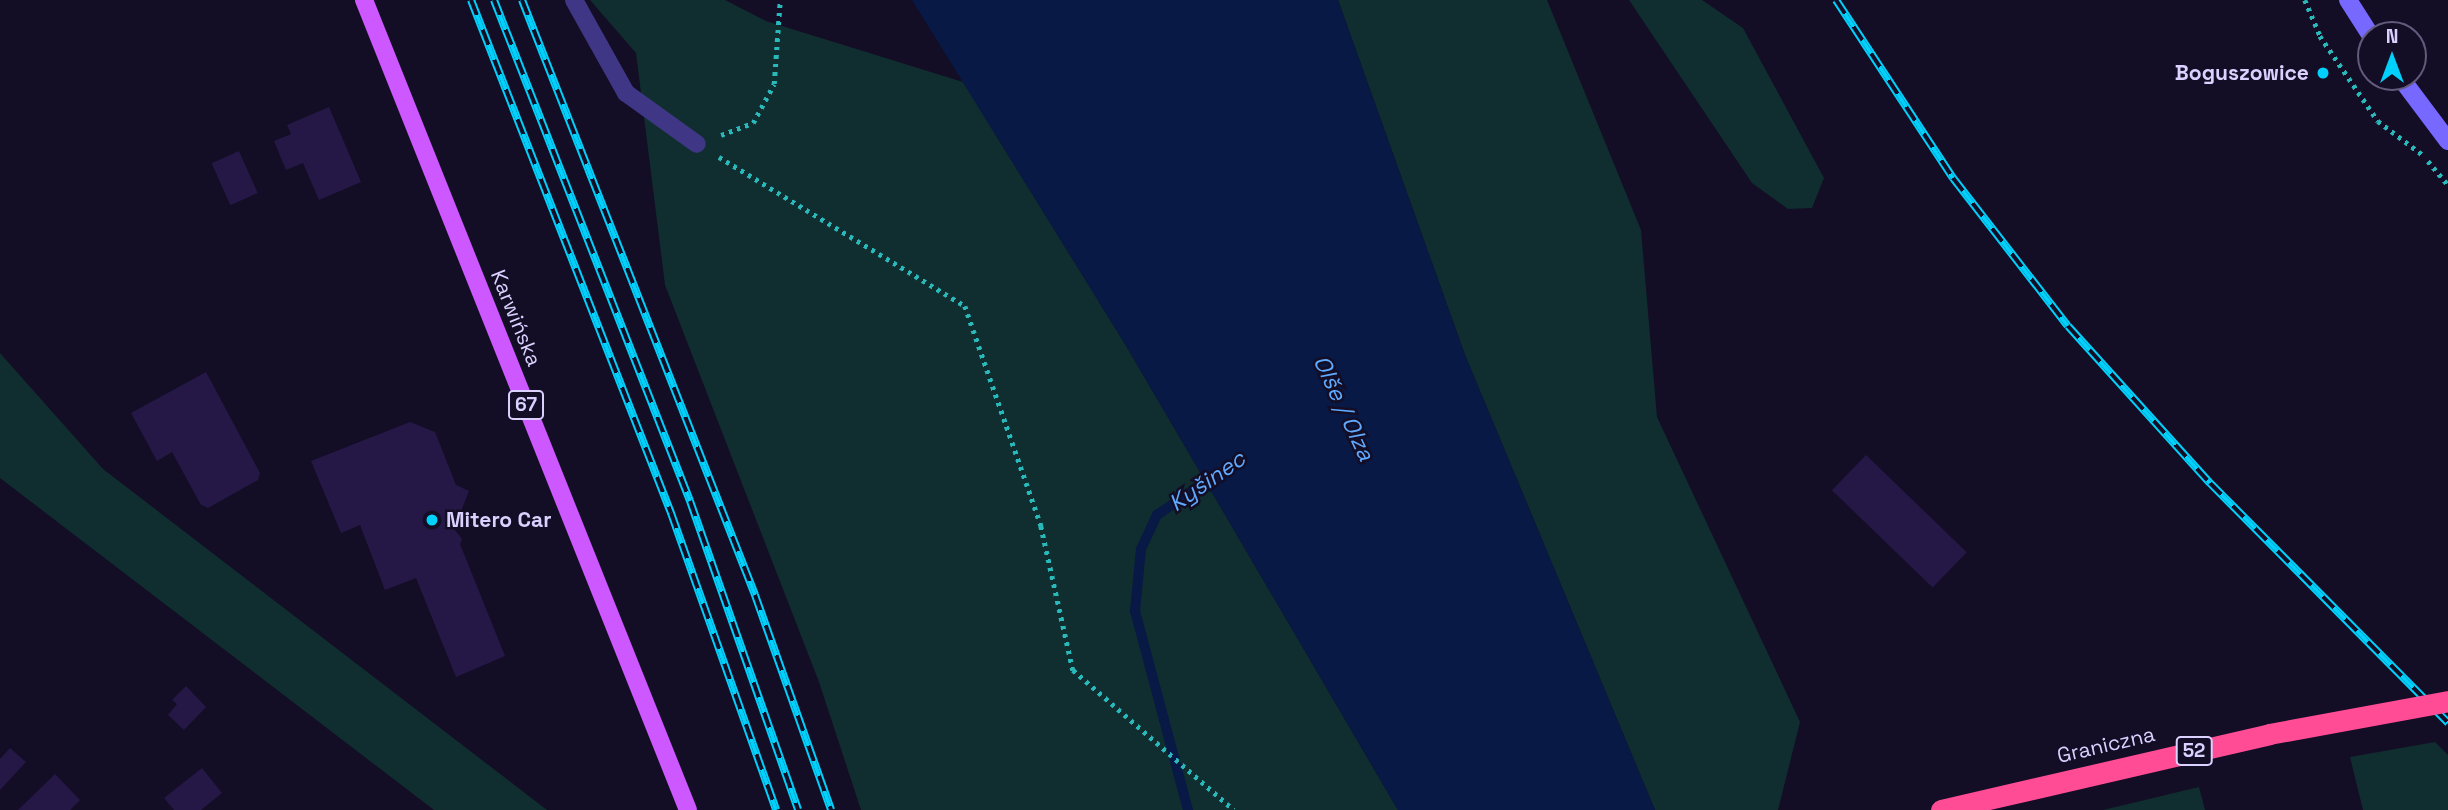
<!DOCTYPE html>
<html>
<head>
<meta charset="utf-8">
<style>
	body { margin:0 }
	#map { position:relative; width:2448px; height:810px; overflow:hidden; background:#130d25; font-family:"Space Grotesk",sans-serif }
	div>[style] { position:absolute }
	.green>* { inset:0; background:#102e2f }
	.water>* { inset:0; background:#071944 }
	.stream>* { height:10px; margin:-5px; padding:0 5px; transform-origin:5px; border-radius:5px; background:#071944 }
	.building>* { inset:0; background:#251847; transform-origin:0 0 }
	.path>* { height:4.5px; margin-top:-2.25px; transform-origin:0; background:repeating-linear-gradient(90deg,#29b9bb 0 3.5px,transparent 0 8.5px) }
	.lane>* { height:18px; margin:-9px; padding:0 9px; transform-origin:9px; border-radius:9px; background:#3f3686 }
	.secondary>* { height:18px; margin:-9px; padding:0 9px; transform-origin:9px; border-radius:9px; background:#7768ff }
	.primary>* { height:18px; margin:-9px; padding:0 9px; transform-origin:9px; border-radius:9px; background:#cd58ff }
	.rail>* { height:8px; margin-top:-4px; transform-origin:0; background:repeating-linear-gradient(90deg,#130d25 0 16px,#00d1fc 0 32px); box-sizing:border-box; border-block:2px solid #00d1fc }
	.highway-bridge>* { height:21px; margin:-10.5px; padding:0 10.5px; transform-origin:10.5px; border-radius:10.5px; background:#ff4c95 }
	.dots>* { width:19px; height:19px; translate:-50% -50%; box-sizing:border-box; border:4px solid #130d25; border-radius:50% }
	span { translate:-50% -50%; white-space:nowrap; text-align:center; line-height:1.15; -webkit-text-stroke:5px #130d25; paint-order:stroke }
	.shield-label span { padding:2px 5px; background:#130d25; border:2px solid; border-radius:5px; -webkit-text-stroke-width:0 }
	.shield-label { font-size:19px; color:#dad1ff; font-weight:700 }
	.poi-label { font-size:21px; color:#dad1ff; font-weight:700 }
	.right { translate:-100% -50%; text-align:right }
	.left { translate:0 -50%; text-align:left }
	.street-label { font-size:21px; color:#dad1ff }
	.water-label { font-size:23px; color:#5fa9ff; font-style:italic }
	.north { position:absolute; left:2357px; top:21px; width:70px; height:70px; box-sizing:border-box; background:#130d25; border:2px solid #635b7c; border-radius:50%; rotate:0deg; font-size:19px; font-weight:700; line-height:28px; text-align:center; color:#dad1ff }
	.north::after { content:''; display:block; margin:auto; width:24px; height:32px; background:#00d1fc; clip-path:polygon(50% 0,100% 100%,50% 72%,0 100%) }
</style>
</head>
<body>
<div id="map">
	<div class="green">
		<div style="clip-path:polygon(590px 0,725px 0,766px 21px,963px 82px,1125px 344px,1398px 810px,861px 810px,819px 682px,665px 285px,636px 53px)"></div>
		<div style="clip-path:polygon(1338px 0,1547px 0,1641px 230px,1657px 417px,1800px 722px,1778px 810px,1655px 810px,1465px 355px)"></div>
		<div style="clip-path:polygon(1629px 0,1702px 0,1743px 28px,1824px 178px,1812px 208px,1788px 209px,1752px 183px)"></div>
		<div style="clip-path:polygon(0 353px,103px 469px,547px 810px,434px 810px,0 478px)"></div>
		<div style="clip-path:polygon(2435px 742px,2448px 755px,2448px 810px,2363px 810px,2350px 757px)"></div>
		<div style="clip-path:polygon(2199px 787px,2205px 810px,2103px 810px)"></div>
	</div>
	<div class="water">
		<div style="clip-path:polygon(912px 0,1338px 0,1465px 355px,1655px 810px,1398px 810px,1125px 344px)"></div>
	</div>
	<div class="stream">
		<div style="left:1188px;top:810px;width:206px;rotate:-104.9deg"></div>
		<div style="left:1135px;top:611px;width:62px;rotate:-84.5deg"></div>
		<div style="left:1141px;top:549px;width:38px;rotate:-65deg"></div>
		<div style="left:1157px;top:515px;width:73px;rotate:-34.3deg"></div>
	</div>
	<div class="building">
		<div style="clip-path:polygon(329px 107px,361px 182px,319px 200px,303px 163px,286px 170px,274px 141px,291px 134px,287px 125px)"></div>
		<div style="left:239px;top:151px;width:46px;height:30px;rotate:66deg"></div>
		<div style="clip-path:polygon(206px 372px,260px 473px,258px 480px,208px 508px,201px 505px,172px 452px,157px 461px,131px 413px)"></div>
		<div style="clip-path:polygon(410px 422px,435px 432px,456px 485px,469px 491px,454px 529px,462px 539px,460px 544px,505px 656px,456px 677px,416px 578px,385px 590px,360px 525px,341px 533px,311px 461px)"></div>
		<div style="left:1866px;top:455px;width:140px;height:49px;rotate:44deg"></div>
		<div style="clip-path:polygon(186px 686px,206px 707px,184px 730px,168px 715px,177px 704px,172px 700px)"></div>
		<div style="clip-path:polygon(10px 748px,26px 762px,0 790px,0 759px)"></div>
		<div style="clip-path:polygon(202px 768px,222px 793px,201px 810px,174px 810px,164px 798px)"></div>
		<div style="clip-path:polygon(55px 774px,80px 800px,70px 810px,18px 810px)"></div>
	</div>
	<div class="path">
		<div style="left:2305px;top:0;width:39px;rotate:67deg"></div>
		<div style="left:2320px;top:36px;width:103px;rotate:55.7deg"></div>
		<div style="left:2378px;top:121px;width:56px;rotate:37.1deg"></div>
		<div style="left:2397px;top:24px;width:14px;rotate:54deg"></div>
		<div style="left:2413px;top:47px;width:14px;rotate:54deg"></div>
		<div style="left:721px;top:135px;width:34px;rotate:-21deg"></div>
		<div style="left:753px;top:123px;width:44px;rotate:-61.7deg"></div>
		<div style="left:774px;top:84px;width:84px;rotate:-85.9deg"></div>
		<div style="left:719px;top:157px;width:288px;rotate:31.2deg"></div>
		<div style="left:965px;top:306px;width:233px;rotate:70.9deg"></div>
		<div style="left:1041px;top:526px;width:148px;rotate:77.5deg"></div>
		<div style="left:1073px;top:670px;width:213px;rotate:41deg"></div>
		<div style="left:2428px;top:161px;width:31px;rotate:50deg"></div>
	</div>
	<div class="lane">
		<div style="left:574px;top:0;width:107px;rotate:60.8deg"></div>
		<div style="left:626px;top:93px;width:87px;rotate:35.7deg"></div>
	</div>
	<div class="secondary">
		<div style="left:2348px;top:0;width:43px;rotate:57.4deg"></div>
		<div style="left:2400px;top:77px;width:80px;rotate:53.1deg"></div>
	</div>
	<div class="primary">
		<div style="left:364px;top:0;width:872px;rotate:68.2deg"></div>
	</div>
	<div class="rail">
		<div style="left:471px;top:0;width:551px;rotate:68.7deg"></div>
		<div style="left:671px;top:513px;width:315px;rotate:70.5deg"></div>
		<div style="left:494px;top:0;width:538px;rotate:68.63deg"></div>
		<div style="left:690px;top:501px;width:327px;rotate:70.7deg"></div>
		<div style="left:522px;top:0;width:639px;rotate:68.61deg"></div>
		<div style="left:755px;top:595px;width:228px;rotate:70.5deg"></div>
		<div style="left:1836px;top:0;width:213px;rotate:56.7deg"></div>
		<div style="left:1953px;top:178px;width:187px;rotate:52.2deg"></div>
		<div style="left:2068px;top:326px;width:212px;rotate:47.9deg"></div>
		<div style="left:2210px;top:483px;width:338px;rotate:45.2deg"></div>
	</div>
	<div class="highway-bridge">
		<div style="left:1941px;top:810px;width:337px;rotate:-13deg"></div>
		<div style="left:2269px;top:734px;width:182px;rotate:-10.4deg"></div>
	</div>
	<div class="dots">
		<div style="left:2323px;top:73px;background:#00d1fc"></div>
		<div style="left:432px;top:520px;background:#00d1fc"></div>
	</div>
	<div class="shield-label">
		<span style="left:526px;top:405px">67</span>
		<span style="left:2194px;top:751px">52</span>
	</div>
	<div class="poi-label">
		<span class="right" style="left:2309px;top:73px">Boguszowice</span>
		<span class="left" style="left:446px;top:520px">Mitero Car</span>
	</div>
	<div class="street-label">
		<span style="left:516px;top:318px;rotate:68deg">Karwińska</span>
		<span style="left:2106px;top:745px;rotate:-13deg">Graniczna</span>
	</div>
	<div class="water-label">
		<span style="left:1344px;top:408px;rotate:65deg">Olše / Olza</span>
		<span style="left:1207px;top:481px;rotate:-35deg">Kyšinec</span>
	</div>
	<div class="north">N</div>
</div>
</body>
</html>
